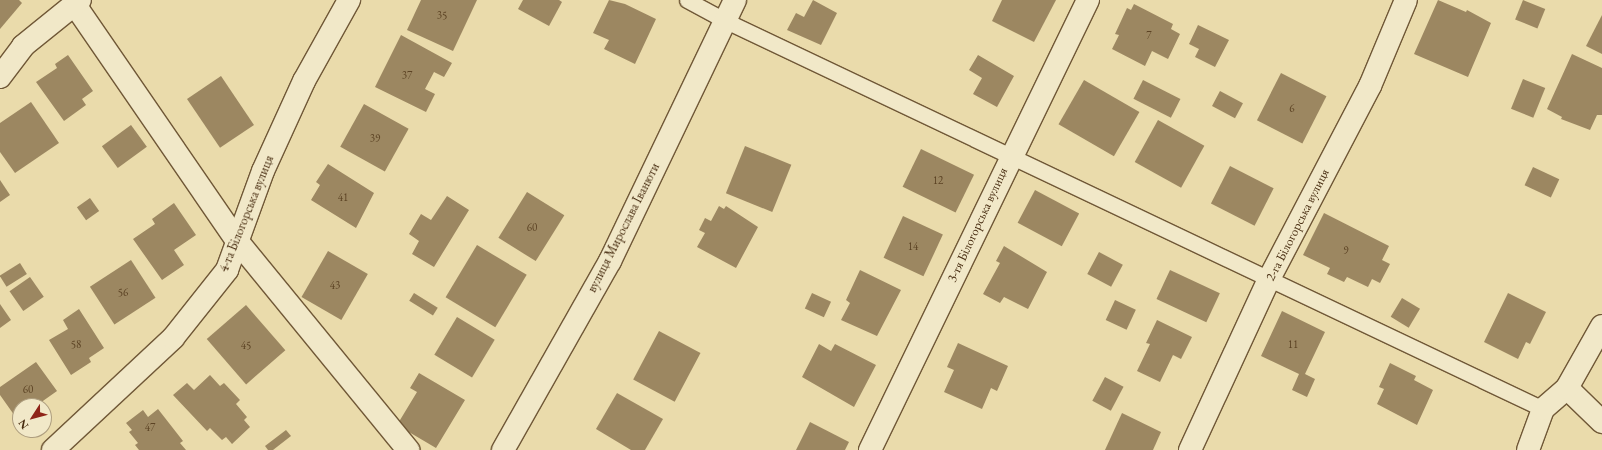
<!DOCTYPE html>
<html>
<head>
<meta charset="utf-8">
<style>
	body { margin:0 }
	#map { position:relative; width:1602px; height:450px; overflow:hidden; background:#eadbab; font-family:"EB Garamond",serif }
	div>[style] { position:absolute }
	.building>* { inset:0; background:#9c8761; transform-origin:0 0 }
	.roads { filter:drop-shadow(1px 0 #705837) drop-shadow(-1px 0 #705837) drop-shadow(0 1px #705837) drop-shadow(0 -1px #705837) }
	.lane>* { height:15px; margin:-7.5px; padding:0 7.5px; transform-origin:7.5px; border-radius:7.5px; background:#f1e8c8 }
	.street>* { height:22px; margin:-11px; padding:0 11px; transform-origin:11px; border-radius:11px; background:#f1e8c8 }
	span { translate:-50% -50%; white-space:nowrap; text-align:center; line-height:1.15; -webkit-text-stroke:3px #f1e8c8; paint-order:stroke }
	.number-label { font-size:11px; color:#5c4324 }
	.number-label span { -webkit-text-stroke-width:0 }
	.street-label { font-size:13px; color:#472c10 }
	.north { position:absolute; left:12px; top:398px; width:40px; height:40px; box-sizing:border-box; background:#f1e8c8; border:1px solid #ad9d7e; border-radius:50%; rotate:234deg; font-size:11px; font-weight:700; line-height:16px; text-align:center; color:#472c10 }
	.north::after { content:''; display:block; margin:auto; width:14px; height:18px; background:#8f2418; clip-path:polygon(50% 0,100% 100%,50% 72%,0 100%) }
</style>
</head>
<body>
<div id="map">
	<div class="building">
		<div style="clip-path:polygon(0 0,19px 0,22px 3px,0 29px)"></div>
		<div style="clip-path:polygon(421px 0,477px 0,453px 51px,407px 30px)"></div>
		<div style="clip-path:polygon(523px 0,559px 0,562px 2px,549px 26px,518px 9px)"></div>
		<div style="clip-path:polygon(609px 0,625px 4px,656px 19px,635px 64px,604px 49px,609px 40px,593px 33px)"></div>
		<div style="clip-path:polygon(813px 0,837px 13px,821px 45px,787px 30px,796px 13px,804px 17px)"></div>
		<div style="clip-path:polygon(1002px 0,1056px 0,1034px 42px,992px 21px)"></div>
		<div style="clip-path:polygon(1438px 0,1466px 12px,1467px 10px,1491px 23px,1468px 77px,1414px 54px)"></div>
		<div style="left:1523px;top:0;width:24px;height:21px;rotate:22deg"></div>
		<div style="clip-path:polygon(1134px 4px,1173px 24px,1171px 29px,1180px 34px,1168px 59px,1152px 51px,1145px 66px,1112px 49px,1119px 35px,1115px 34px,1127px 8px,1131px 10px)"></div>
		<div style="clip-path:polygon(1602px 15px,1602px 54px,1586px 46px)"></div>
		<div style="clip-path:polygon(1198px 25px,1229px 40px,1215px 67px,1195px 57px,1199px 49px,1189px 44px)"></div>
		<div style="clip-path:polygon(401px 35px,452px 63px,444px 77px,434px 72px,425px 89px,435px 94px,426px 112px,375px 87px)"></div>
		<div style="clip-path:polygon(1572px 54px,1602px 68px,1602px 115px,1597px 115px,1590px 130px,1561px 119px,1562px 117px,1547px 109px)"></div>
		<div style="clip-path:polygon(68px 55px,93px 91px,82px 99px,86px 105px,64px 121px,36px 82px,57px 68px,55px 64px)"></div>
		<div style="clip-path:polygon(978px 55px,1014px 76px,997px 107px,973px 94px,982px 78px,969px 70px)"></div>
		<div style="left:1281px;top:73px;width:51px;height:53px;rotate:27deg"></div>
		<div style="left:221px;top:76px;width:59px;height:41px;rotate:56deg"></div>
		<div style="left:1523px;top:79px;width:24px;height:32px;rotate:22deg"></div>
		<div style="left:1084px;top:80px;width:64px;height:51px;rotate:30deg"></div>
		<div style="left:1143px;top:80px;width:42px;height:21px;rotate:27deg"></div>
		<div style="left:1220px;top:91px;width:26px;height:17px;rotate:28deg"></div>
		<div style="clip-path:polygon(31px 102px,59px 143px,15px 173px,0 152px,0 123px)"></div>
		<div style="left:364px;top:104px;width:51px;height:49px;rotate:29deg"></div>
		<div style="left:1158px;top:120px;width:53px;height:48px;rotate:29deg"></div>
		<div style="left:131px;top:125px;width:27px;height:36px;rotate:54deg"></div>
		<div style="left:745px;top:146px;width:50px;height:51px;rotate:22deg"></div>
		<div style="left:921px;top:149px;width:59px;height:42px;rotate:26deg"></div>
		<div style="clip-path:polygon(328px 164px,374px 193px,356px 228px,311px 200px,320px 185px,316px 182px)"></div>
		<div style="left:1230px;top:166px;width:49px;height:42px;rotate:27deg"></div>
		<div style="left:1533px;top:167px;width:29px;height:20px;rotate:25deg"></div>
		<div style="clip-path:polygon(0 180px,10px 195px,0 202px)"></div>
		<div style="left:1035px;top:190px;width:50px;height:37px;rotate:28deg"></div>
		<div style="left:527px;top:192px;width:44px;height:54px;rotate:32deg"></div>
		<div style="clip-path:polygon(447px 196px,469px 210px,434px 267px,412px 254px,419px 241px,409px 234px,421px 214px,431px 220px)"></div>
		<div style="left:90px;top:198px;width:16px;height:16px;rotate:55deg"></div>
		<div style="clip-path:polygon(174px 203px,196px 235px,174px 250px,184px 265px,162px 280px,133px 239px,155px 224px,152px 219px)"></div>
		<div style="clip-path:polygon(719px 206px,724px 209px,726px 206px,758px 227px,736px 268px,697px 247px,705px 233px,699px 230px,705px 218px,711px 221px)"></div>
		<div style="clip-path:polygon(1324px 213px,1389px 246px,1382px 260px,1390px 264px,1380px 283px,1372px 279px,1368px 287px,1347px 277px,1344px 282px,1327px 274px,1330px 268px,1303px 255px)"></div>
		<div style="left:903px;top:216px;width:44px;height:46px;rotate:25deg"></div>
		<div style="left:477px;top:245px;width:58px;height:61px;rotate:31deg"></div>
		<div style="clip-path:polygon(1004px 246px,1047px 272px,1028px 309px,1004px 297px,1000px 303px,983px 294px,1000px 263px,996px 261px)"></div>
		<div style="left:328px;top:251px;width:46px;height:53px;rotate:30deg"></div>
		<div style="left:1099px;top:252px;width:27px;height:25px;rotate:28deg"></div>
		<div style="left:131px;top:260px;width:45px;height:49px;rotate:57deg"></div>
		<div style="left:20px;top:263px;width:13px;height:24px;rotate:58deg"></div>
		<div style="clip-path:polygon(860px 270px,901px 290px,877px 336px,841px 320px,850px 303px,846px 300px)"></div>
		<div style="left:1170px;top:270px;width:55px;height:32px;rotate:25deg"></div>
		<div style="left:30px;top:277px;width:24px;height:25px;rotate:55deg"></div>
		<div style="left:414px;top:293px;width:28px;height:9px;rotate:32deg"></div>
		<div style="left:812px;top:293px;width:21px;height:17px;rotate:25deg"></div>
		<div style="clip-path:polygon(1508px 293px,1546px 312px,1530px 344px,1526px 342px,1518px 359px,1484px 342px)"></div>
		<div style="left:1402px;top:298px;width:21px;height:22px;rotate:31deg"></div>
		<div style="left:1115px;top:300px;width:23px;height:22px;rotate:25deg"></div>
		<div style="clip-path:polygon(0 304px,11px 320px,0 328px)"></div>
		<div style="left:246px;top:305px;width:60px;height:52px;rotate:49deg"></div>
		<div style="clip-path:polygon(79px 309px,104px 348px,89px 358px,91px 362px,71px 375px,49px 340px,68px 329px,63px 320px)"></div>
		<div style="clip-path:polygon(1282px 311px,1325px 332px,1305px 374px,1315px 379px,1307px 397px,1292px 390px,1299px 374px,1261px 356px)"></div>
		<div style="left:457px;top:317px;width:44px;height:44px;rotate:31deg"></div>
		<div style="clip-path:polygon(1157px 320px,1192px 337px,1181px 359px,1173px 355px,1160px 382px,1137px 371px,1150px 344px,1146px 343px)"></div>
		<div style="left:659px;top:331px;width:47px;height:55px;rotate:28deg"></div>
		<div style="clip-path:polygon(958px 343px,1008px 366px,997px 391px,991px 388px,982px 409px,944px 392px,954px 370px,947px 367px)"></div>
		<div style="clip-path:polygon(819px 344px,831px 351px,835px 344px,876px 365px,854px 407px,802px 377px)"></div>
		<div style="clip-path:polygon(36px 362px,57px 391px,40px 403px,41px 406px,20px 406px,20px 417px,17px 419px,0 395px,0 387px)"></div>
		<div style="clip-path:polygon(1390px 363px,1416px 376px,1414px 380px,1433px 390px,1417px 425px,1377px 404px,1384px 389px,1379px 387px)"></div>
		<div style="clip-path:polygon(419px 373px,465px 400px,436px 448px,397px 425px,417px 392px,410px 388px)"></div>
		<div style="clip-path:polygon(210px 375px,220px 386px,224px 383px,240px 400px,236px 404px,247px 417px,244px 420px,250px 427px,232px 444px,226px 437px,222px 440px,210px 428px,207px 431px,173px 395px,187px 383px,194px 390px)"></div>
		<div style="left:1105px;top:377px;width:21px;height:27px;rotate:28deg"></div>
		<div style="clip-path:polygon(617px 393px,663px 419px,645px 450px,631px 450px,596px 429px)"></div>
		<div style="clip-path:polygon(158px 409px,183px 441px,180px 443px,186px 450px,139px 450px,135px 445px,138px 443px,129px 432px,132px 430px,126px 423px,143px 410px,148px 417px)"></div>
		<div style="clip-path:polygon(1122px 413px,1161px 432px,1153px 450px,1105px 450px)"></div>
		<div style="clip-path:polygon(810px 422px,849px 442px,845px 450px,796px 450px)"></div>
		<div style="clip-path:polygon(286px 430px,291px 436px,273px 450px,268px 450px,265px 446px)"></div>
	</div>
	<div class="roads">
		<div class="lane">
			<div style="left:687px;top:0;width:44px;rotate:28.3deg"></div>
			<div style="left:726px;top:21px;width:904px;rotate:25.4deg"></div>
		</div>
		<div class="street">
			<div style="left:75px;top:5px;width:288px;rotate:55.5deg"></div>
			<div style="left:238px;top:242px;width:269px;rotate:50.7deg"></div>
			<div style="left:0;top:77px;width:39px;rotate:-53deg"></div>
			<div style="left:23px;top:46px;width:73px;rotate:-38.9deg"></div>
			<div style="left:1567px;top:388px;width:49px;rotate:44.2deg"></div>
			<div style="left:53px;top:450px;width:164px;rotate:-43deg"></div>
			<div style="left:173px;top:338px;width:87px;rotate:-51.5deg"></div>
			<div style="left:227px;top:270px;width:105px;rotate:-70deg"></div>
			<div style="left:263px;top:171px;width:99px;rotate:-65.5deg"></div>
			<div style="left:304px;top:81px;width:93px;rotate:-60.9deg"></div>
			<div style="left:503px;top:450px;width:217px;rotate:-60.5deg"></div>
			<div style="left:610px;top:261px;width:289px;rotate:-64.4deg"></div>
			<div style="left:870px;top:450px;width:500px;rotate:-64.15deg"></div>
			<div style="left:1190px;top:450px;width:188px;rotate:-65.2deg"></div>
			<div style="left:1269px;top:279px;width:218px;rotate:-62.4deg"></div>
			<div style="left:1370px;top:86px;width:93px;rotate:-67.3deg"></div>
			<div style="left:1528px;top:450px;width:44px;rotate:-69.9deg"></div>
			<div style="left:1543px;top:409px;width:32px;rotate:-41deg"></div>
			<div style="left:1567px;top:388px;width:71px;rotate:-60.6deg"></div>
		</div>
	</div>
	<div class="number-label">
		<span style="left:442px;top:15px">35</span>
		<span style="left:1149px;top:35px">7</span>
		<span style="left:407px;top:75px">37</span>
		<span style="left:1292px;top:108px">6</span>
		<span style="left:375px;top:138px">39</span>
		<span style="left:938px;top:180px">12</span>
		<span style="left:343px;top:197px">41</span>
		<span style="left:532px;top:227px">60</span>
		<span style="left:913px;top:246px">14</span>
		<span style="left:1346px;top:250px">9</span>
		<span style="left:335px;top:285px">43</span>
		<span style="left:123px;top:292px">56</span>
		<span style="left:76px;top:344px">58</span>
		<span style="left:1293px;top:344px">11</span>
		<span style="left:246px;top:345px">45</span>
		<span style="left:28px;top:389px">60</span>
		<span style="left:150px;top:427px">47</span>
	</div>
	<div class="street-label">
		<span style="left:247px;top:214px;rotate:-68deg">4-та Білогорська вулиця</span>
		<span style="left:978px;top:225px;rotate:-65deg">3-тя Білогорська вулиця</span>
		<span style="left:1298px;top:225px;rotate:-63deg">2-га Білогорська вулиця</span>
		<span style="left:624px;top:228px;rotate:-63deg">вулиця Мирослава Іванюти</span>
	</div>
	<div class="north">N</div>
</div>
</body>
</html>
